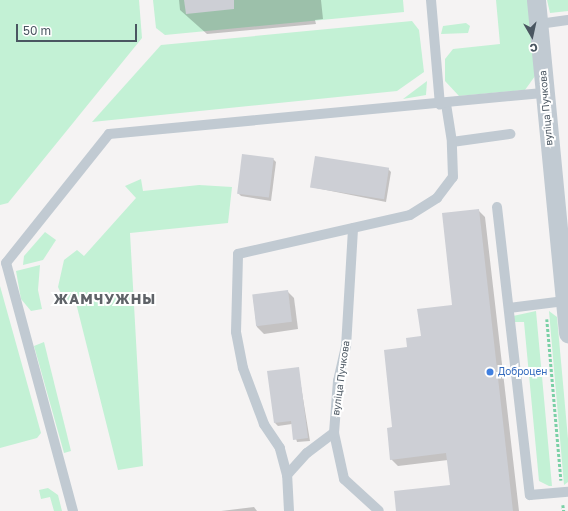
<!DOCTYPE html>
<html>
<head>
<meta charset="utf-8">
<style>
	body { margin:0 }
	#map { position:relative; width:568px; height:511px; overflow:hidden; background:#f5f3f3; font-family:"Golos Text",sans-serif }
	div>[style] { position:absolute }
	.green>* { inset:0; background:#c3f1d5 }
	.shadow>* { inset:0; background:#0003 }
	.building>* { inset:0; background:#cdcfd5; transform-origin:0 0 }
	.path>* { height:2.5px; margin-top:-1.25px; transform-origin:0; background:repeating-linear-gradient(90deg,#7ad0a6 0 3px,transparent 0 5px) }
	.service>* { height:10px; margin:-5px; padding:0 5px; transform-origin:5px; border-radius:5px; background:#c1cad2 }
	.minor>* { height:19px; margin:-9.5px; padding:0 9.5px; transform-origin:9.5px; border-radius:9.5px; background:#c1cad2 }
	.dots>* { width:11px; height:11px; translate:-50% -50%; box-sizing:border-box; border:2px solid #fff; border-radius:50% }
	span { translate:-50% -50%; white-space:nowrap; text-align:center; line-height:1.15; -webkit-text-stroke:4px #fff; paint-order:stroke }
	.street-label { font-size:10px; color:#4a5661 }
	.shop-label { font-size:10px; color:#366cbe }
	.left { translate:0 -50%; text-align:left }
	.district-label { font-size:14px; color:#5f6368; font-weight:700; letter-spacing:1px }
	.north { position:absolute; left:512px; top:16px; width:40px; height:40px; -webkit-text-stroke:3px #fff; paint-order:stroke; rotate:171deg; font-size:11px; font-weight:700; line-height:16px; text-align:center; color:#4a5661 }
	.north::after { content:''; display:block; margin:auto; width:14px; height:18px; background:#4a5661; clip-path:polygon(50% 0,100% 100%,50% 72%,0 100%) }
	.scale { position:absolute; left:16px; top:24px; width:121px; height:18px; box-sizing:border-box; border:2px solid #4a5661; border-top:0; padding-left:5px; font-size:12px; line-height:14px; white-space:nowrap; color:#4a5661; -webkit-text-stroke:3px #fff; paint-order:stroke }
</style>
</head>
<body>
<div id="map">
	<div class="green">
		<div style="clip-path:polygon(0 0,139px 0,142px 38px,8px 203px,0 205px)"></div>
		<div style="clip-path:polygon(153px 0,403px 0,404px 12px,165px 35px,156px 28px)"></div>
		<div style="clip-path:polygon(496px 0,528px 0,535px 76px,525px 90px,459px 96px,445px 81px,445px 59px,453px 49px,500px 44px)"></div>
		<div style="clip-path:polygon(547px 0,568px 0,568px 11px,550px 13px)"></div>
		<div style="clip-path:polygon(412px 21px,419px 30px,424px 72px,397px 91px,92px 122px,161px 45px)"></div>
		<div style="clip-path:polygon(466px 23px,470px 26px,468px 33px,441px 34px,443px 26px)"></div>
		<div style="clip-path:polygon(427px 81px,426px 95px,403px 99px)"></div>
		<div style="clip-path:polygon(141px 179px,143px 191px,199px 185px,232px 187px,228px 223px,130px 233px,143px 466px,118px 470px,76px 303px,66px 305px,58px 287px,64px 260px,77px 250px,84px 256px,136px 198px,125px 186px)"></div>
		<div style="clip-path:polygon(45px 232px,56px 240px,43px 260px,23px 265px,24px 256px)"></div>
		<div style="clip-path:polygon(40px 265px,38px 290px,42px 309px,31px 311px,21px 299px,16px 271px)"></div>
		<div style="clip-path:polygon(0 286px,41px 433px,37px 438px,0 448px)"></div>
		<div style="clip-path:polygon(536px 311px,552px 486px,549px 486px,539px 481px,524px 322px,514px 322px,513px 316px)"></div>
		<div style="clip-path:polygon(549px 311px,557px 317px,568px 439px,568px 482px,564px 485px)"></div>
		<div style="clip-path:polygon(44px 342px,71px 451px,64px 453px,34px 346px)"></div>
		<div style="clip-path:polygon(48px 488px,58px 495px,62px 511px,54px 511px,50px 497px,41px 499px,39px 490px)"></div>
	</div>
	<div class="shadow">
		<div style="clip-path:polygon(179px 0,321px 0,323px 19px,315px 20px,316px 24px,207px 34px,180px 10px)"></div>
		<div style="clip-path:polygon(273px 159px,276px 162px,271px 201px,241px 196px,238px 193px)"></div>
		<div style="clip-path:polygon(388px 169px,391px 172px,386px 202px,311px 187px)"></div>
		<div style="clip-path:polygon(478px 210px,485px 217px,519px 511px,397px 511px,451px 486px,448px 460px,398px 466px,391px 459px,394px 428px,408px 348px,454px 306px)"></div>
		<div style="clip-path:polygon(287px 291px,294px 298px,298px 329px,264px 334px,257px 327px,253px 296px)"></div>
		<div style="clip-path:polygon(298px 368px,310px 441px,297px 442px,292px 424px,278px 426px,275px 423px)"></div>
		<div style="clip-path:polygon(254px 507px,257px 511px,221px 511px)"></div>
	</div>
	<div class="building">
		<div style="clip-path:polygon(184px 0,234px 0,234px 9px,186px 14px)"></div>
		<div style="left:242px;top:154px;width:32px;height:40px;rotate:7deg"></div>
		<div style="left:315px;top:156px;width:75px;height:32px;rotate:9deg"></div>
		<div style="clip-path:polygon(479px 209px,513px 511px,396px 511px,394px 491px,450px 485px,446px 453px,390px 460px,387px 428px,392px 427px,384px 350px,407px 347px,406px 338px,421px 336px,417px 309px,452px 305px,442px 213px)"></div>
		<div style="left:288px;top:290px;width:32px;height:36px;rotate:83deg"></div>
		<div style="clip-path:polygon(299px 367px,308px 438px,293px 440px,291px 421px,274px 423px,267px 371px)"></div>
	</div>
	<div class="path">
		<div style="left:547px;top:319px;width:162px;rotate:85deg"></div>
		<div style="left:563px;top:505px;width:6px;rotate:81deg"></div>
	</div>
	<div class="service">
		<div style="left:431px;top:0;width:105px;rotate:85.1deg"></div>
		<div style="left:539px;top:24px;width:29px;rotate:-8deg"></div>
		<div style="left:446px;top:104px;width:38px;rotate:81deg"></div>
		<div style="left:452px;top:142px;width:59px;rotate:-7.9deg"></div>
		<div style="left:497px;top:207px;width:290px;rotate:83.5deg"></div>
		<div style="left:530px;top:495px;width:38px;rotate:-5deg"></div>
		<div style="left:509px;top:308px;width:56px;rotate:-7.1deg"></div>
		<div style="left:334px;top:433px;width:47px;rotate:77.7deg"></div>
		<div style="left:344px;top:479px;width:47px;rotate:42.4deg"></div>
		<div style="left:287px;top:475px;width:28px;rotate:-105deg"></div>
		<div style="left:280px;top:448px;width:29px;rotate:-124deg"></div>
		<div style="left:264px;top:424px;width:60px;rotate:-110.6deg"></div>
		<div style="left:243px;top:368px;width:37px;rotate:-101deg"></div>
		<div style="left:236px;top:332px;width:78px;rotate:-88.5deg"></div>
		<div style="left:238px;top:254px;width:176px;rotate:-12.8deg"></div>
		<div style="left:410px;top:215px;width:32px;rotate:-32deg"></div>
		<div style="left:437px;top:198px;width:26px;rotate:-53deg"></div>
		<div style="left:453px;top:177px;width:35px;rotate:-92deg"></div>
		<div style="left:73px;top:511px;width:257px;rotate:-105.1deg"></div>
		<div style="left:6px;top:263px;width:165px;rotate:-51.4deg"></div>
		<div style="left:109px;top:134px;width:438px;rotate:-5.4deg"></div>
		<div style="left:289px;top:511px;width:36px;rotate:-93deg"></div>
		<div style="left:287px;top:475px;width:30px;rotate:-48deg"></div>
		<div style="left:307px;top:453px;width:34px;rotate:-37deg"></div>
		<div style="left:334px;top:433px;width:52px;rotate:-85.6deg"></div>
		<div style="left:338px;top:381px;width:35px;rotate:-77deg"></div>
		<div style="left:346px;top:347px;width:119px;rotate:-86.6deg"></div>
	</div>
	<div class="minor">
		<div style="left:536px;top:0;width:335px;rotate:84.5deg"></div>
	</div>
	<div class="dots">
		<div style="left:490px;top:372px;background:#3f7fe0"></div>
	</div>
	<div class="street-label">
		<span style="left:546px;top:108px;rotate:-95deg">вуліца Пучкова</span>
		<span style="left:341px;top:378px;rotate:-82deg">вуліца Пучкова</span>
	</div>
	<div class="shop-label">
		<span class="left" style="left:498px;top:372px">Доброцен</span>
	</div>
	<div class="district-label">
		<span style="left:105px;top:299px">ЖАМЧУЖНЫ</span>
	</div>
	<div class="north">С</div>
	<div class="scale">50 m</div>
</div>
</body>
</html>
